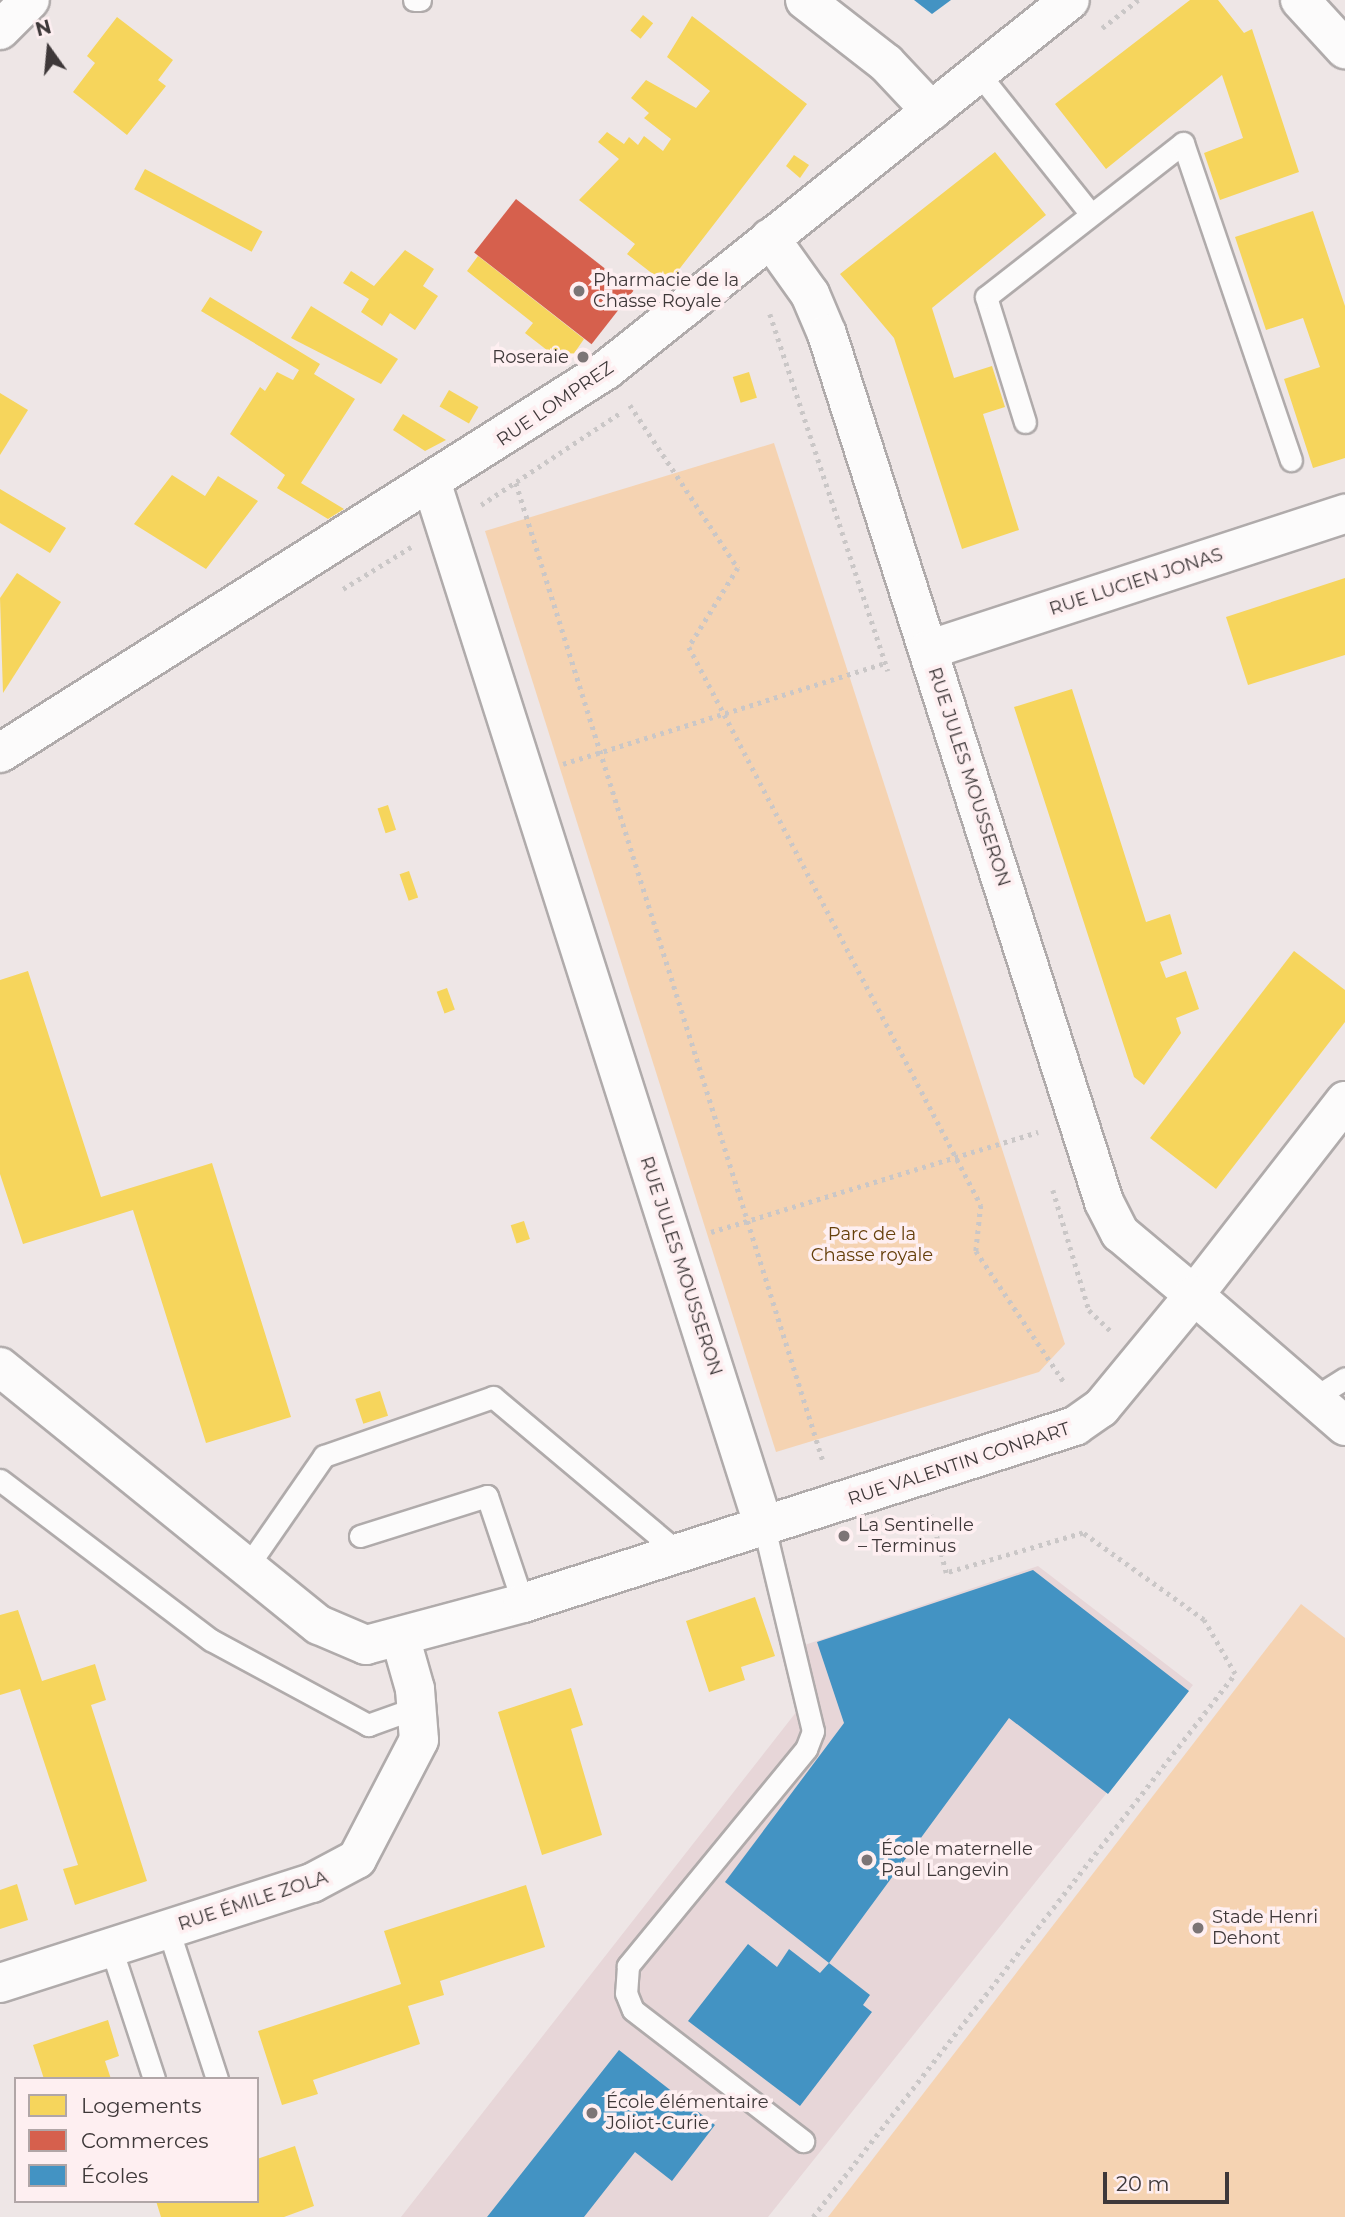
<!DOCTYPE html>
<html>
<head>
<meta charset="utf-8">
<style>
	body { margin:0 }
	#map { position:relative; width:1345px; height:2217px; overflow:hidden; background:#eee6e6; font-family:Montserrat,sans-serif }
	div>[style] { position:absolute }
	.built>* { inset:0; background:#e7d6d8 }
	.green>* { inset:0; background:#f5d3b2 }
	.homes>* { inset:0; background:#f6d55c; transform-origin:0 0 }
	.shops>* { inset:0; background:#d6604d; transform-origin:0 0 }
	.schools>* { inset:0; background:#4393c3 }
	.path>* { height:4.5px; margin-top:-2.25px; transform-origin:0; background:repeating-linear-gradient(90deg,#cac7c7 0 3.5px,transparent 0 8.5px) }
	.roads { filter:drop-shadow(2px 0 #b0abab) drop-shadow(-2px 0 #b0abab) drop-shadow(0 2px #b0abab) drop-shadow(0 -2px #b0abab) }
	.lane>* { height:21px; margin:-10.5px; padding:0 10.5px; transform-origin:10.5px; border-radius:10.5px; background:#fcfbfb }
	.street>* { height:38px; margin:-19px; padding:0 19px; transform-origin:19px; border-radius:19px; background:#fcfbfb }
	.dots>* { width:19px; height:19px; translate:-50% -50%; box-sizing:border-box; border:4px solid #feeff1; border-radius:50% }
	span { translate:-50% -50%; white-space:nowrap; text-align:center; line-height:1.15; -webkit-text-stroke:7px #feeff1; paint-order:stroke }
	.poi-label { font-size:18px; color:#3e3839 }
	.left { translate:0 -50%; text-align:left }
	.right { translate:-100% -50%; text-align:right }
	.street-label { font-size:18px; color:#3e3839 }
	.park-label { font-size:18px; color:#653f0a }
	.legend { position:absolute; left:14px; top:2077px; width:245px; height:126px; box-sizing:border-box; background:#feeff1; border:2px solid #b1a6a7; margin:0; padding:9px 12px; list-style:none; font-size:21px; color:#3e3839 }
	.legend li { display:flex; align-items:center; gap:14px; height:35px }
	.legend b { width:35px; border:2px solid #b1a6a7 }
	.north { position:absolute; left:14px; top:14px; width:70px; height:70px; -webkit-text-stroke:5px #feeff1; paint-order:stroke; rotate:345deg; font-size:19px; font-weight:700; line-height:28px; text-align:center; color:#3e3839 }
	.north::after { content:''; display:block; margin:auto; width:24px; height:32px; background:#3e3839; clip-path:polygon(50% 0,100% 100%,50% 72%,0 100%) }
	.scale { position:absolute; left:1103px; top:2172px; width:126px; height:32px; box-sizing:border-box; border:4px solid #3e3839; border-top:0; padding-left:9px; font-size:21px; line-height:24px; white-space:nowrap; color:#3e3839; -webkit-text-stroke:5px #feeff1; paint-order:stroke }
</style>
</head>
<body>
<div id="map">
	<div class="built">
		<div style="clip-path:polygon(1038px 1566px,1193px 1685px,768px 2217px,401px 2217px,797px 1711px,781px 1653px)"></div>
	</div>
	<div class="green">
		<div style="clip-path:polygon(774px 443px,1065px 1344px,1039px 1372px,776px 1452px,485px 531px)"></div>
		<div style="clip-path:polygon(1301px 1604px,1345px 1638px,1345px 2217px,828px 2217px)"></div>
	</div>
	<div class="homes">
		<div style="clip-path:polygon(1190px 0,1218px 0,1244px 33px,1252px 29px,1299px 172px,1220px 200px,1204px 153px,1243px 138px,1222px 75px,1106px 169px,1055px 104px)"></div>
		<div style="left:643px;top:15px;width:13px;height:20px;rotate:39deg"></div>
		<div style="clip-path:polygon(692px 16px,807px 104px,667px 285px,627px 254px,635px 244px,579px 200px,619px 159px,598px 142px,607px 132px,624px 144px,629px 137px,638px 145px,644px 136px,663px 151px,671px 139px,644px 118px,649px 113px,631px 98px,646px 80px,696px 108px,710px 91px,667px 57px)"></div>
		<div style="clip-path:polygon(117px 17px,173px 60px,158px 80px,166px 86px,127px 135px,73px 92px,95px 63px,87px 56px)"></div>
		<div style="clip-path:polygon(995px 152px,1046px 215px,932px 308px,954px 378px,992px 366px,1005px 407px,983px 414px,1019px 530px,962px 549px,894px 338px,840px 274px)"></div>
		<div style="clip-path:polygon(794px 155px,809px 165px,800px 178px,786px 166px)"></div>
		<div style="left:145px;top:169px;width:133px;height:23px;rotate:28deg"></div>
		<div style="clip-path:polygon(1313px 211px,1345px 306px,1345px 458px,1313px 468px,1284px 379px,1320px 367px,1303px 318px,1266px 330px,1235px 237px)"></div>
		<div style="clip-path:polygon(405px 250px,434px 269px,423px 286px,438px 296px,415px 330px,390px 313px,382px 326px,361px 312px,369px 299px,343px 283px,351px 271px,374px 286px)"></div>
		<div style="clip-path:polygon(478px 256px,584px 339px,566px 365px,525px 333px,533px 323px,467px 271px)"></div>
		<div style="clip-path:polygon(210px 297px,320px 364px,314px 374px,355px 399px,301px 483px,344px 509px,328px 519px,277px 488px,285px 475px,230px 434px,260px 387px,265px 391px,277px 372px,293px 380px,299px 370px,201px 311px)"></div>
		<div style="clip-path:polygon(311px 306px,398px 359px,381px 384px,291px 338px)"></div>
		<div style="left:749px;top:372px;width:27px;height:17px;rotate:73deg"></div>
		<div style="left:449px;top:390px;width:34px;height:19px;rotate:30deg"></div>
		<div style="clip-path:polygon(0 393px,28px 410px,0 455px)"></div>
		<div style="clip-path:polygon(403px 414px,446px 440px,425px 451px,393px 430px)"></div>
		<div style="clip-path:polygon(172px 475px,205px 496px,218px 476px,258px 501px,206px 569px,134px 524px)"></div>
		<div style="clip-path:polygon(0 489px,66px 528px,50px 553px,0 523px)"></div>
		<div style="clip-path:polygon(17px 573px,61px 602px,3px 693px,0 598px)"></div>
		<div style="clip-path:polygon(1345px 578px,1345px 655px,1248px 685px,1226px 617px)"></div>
		<div style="clip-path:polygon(1072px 689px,1146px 922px,1170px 914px,1182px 954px,1160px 962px,1166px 978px,1186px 971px,1199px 1009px,1176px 1018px,1181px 1033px,1144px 1085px,1134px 1077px,1014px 707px)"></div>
		<div style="left:388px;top:805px;width:26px;height:11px;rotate:72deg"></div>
		<div style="left:409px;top:871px;width:28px;height:10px;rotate:71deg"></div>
		<div style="clip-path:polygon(1294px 951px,1345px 990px,1345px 1022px,1216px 1189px,1150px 1138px)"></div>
		<div style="clip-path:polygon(28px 971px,101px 1197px,212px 1163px,291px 1417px,206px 1443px,133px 1210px,23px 1244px,0 1174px,0 980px)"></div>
		<div style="left:447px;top:988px;width:23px;height:11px;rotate:70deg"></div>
		<div style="left:524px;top:1221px;width:19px;height:14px;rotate:72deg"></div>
		<div style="left:380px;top:1391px;width:26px;height:26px;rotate:72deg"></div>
		<div style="clip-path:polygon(755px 1597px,775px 1656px,741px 1667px,745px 1680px,709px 1692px,686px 1621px)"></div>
		<div style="clip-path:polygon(18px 1610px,42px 1681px,95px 1664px,106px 1700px,91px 1705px,147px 1881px,75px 1905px,63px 1869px,78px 1865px,20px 1689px,0 1695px,0 1615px)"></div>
		<div style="clip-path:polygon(571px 1688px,583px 1725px,571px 1729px,602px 1835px,542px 1855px,498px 1712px)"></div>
		<div style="clip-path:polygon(17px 1884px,28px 1920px,0 1929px,0 1890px)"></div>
		<div style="clip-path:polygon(526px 1885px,545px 1947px,440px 1981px,444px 1995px,408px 2006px,420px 2044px,313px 2080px,318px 2094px,282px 2105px,258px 2031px,401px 1984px,384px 1931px)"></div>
		<div style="clip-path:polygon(108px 2020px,119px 2056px,105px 2061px,111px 2079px,44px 2079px,33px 2045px)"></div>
		<div style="clip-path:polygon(295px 2146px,314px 2206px,284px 2217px,161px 2217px,156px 2201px,257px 2201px,257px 2159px)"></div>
	</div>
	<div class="shops">
		<div style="left:516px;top:199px;width:149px;height:68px;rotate:38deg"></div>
	</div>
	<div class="schools">
		<div style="clip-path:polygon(914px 0,951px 0,932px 14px)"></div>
		<div style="clip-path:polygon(1033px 1570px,1189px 1691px,1108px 1794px,1009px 1718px,829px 1963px,725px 1882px,844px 1723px,817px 1642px)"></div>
		<div style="clip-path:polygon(748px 1944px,777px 1967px,789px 1949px,820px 1973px,829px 1963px,870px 1995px,863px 2005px,872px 2012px,800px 2106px,688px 2021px)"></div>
		<div style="clip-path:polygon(619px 2050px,715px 2125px,672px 2181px,635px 2152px,584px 2217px,487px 2217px)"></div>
	</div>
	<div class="path">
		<div style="left:1102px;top:28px;width:46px;rotate:-37.9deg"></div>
		<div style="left:770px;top:314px;width:376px;rotate:71.7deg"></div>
		<div style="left:630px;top:405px;width:196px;rotate:56.5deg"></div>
		<div style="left:738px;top:568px;width:93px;rotate:121.8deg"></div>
		<div style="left:689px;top:647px;width:630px;rotate:62.38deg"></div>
		<div style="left:981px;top:1205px;width:46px;rotate:96.2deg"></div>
		<div style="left:976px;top:1251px;width:161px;rotate:56.1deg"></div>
		<div style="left:516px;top:483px;width:1028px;rotate:72.57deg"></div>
		<div style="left:481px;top:505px;width:167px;rotate:-33.5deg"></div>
		<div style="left:343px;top:589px;width:80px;rotate:-31.7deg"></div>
		<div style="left:563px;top:764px;width:337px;rotate:-17.4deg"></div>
		<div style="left:1053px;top:1190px;width:125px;rotate:73.3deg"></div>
		<div style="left:1089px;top:1310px;width:30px;rotate:44deg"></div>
		<div style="left:711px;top:1232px;width:342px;rotate:-17deg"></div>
		<div style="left:813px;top:2217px;width:688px;rotate:-52.15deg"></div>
		<div style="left:1235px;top:1674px;width:62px;rotate:-119.9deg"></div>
		<div style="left:1204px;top:1620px;width:149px;rotate:-144.3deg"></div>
		<div style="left:1083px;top:1533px;width:143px;rotate:163.7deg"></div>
		<div style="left:946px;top:1573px;width:60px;rotate:-104.5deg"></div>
	</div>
	<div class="roads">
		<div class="lane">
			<div style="left:414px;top:0;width:6px"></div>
			<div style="left:979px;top:74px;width:176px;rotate:51.4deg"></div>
			<div style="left:1025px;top:422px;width:131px;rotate:-107.3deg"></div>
			<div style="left:986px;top:297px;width:250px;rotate:-38deg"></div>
			<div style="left:1183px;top:143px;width:335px;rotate:71.2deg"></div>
			<div style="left:1312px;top:1399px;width:39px;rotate:-32deg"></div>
			<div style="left:0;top:1480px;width:265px;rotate:37.2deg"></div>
			<div style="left:211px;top:1640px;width:179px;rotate:28.4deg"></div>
			<div style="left:368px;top:1725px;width:53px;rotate:-19.8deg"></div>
			<div style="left:764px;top:1527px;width:210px;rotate:76.5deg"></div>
			<div style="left:813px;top:1731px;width:19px;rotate:111deg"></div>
			<div style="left:806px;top:1749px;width:281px;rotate:129.4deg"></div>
			<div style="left:628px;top:1966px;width:27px;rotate:94deg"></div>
			<div style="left:626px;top:1993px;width:18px;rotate:68deg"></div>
			<div style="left:633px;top:2010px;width:215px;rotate:37.6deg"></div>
			<div style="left:360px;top:1536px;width:133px;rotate:-17.5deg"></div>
			<div style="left:487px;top:1496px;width:113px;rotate:71.4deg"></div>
			<div style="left:247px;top:1567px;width:135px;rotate:-55.3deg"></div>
			<div style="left:324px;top:1456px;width:179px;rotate:-19.2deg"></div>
			<div style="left:493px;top:1397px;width:244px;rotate:40deg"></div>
			<div style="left:168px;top:1929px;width:158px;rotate:71.9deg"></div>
			<div style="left:111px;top:1948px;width:138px;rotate:71.8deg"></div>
		</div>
		<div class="street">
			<div style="left:805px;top:0;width:103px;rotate:37.9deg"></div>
			<div style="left:886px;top:63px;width:66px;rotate:46.8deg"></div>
			<div style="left:1300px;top:0;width:67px;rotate:47.4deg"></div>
			<div style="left:0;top:30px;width:42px;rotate:-45deg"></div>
			<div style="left:770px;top:238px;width:69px;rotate:54.5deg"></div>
			<div style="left:810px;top:294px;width:43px;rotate:67deg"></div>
			<div style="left:827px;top:334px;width:911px;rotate:72.3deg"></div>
			<div style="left:1104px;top:1202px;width:35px;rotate:63deg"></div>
			<div style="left:1120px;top:1233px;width:97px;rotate:40deg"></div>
			<div style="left:1194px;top:1295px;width:246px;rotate:-52.1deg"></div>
			<div style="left:432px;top:484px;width:1095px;rotate:72.34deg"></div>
			<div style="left:928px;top:650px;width:439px;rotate:-18.1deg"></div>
			<div style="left:0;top:753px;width:717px;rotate:-32.29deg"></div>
			<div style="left:606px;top:370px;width:593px;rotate:-38.57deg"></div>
			<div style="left:0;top:1367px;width:410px;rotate:39deg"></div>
			<div style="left:319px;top:1625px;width:51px;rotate:23.1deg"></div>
			<div style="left:366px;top:1645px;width:163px;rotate:-15deg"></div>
			<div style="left:523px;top:1603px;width:580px;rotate:-17.78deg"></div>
			<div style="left:1075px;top:1426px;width:32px;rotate:-35deg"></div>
			<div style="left:1101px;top:1408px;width:146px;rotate:-50.5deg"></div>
			<div style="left:1194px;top:1295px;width:200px;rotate:40.9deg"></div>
			<div style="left:0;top:1983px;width:328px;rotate:-17.8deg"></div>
			<div style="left:312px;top:1883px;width:51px;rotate:-28.1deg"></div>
			<div style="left:357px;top:1859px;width:134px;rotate:-62.5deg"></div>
			<div style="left:419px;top:1740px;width:51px;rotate:-94.5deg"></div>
			<div style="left:415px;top:1689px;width:51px;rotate:-105.9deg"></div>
		</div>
	</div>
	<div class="dots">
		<div style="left:579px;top:291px;background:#7c7576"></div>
		<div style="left:583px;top:357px;background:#7c7576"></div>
		<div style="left:844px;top:1536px;background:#7c7576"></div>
		<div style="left:867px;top:1860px;background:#7c7576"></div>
		<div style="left:1198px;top:1928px;background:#7c7576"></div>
		<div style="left:592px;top:2113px;background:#7c7576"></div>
	</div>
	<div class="poi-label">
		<span class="left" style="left:593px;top:291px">Pharmacie de la<br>Chasse Royale</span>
		<span class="right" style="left:569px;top:357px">Roseraie</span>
		<span class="left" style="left:858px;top:1536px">La Sentinelle<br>– Terminus</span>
		<span class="left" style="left:881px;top:1860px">École maternelle<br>Paul Langevin</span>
		<span class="left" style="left:1212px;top:1928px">Stade Henri<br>Dehont</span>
		<span class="left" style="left:606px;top:2113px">École élémentaire<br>Joliot-Curie</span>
	</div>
	<div class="street-label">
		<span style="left:555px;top:404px;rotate:-34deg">RUE LOMPREZ</span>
		<span style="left:1136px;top:582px;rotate:-18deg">RUE LUCIEN JONAS</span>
		<span style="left:969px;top:777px;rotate:72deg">RUE JULES MOUSSERON</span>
		<span style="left:681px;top:1266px;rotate:72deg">RUE JULES MOUSSERON</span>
		<span style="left:959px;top:1464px;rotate:-18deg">RUE VALENTIN CONRART</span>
		<span style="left:253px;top:1901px;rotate:-18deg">RUE ÉMILE ZOLA</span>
	</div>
	<div class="park-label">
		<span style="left:872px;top:1245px">Parc de la<br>Chasse royale</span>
	</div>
	<ul class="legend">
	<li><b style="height:19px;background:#f6d55c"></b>Logements</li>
	<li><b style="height:19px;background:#d6604d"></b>Commerces</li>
	<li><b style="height:19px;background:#4393c3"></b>Écoles</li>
	</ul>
	<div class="north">N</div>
	<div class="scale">20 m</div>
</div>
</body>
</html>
